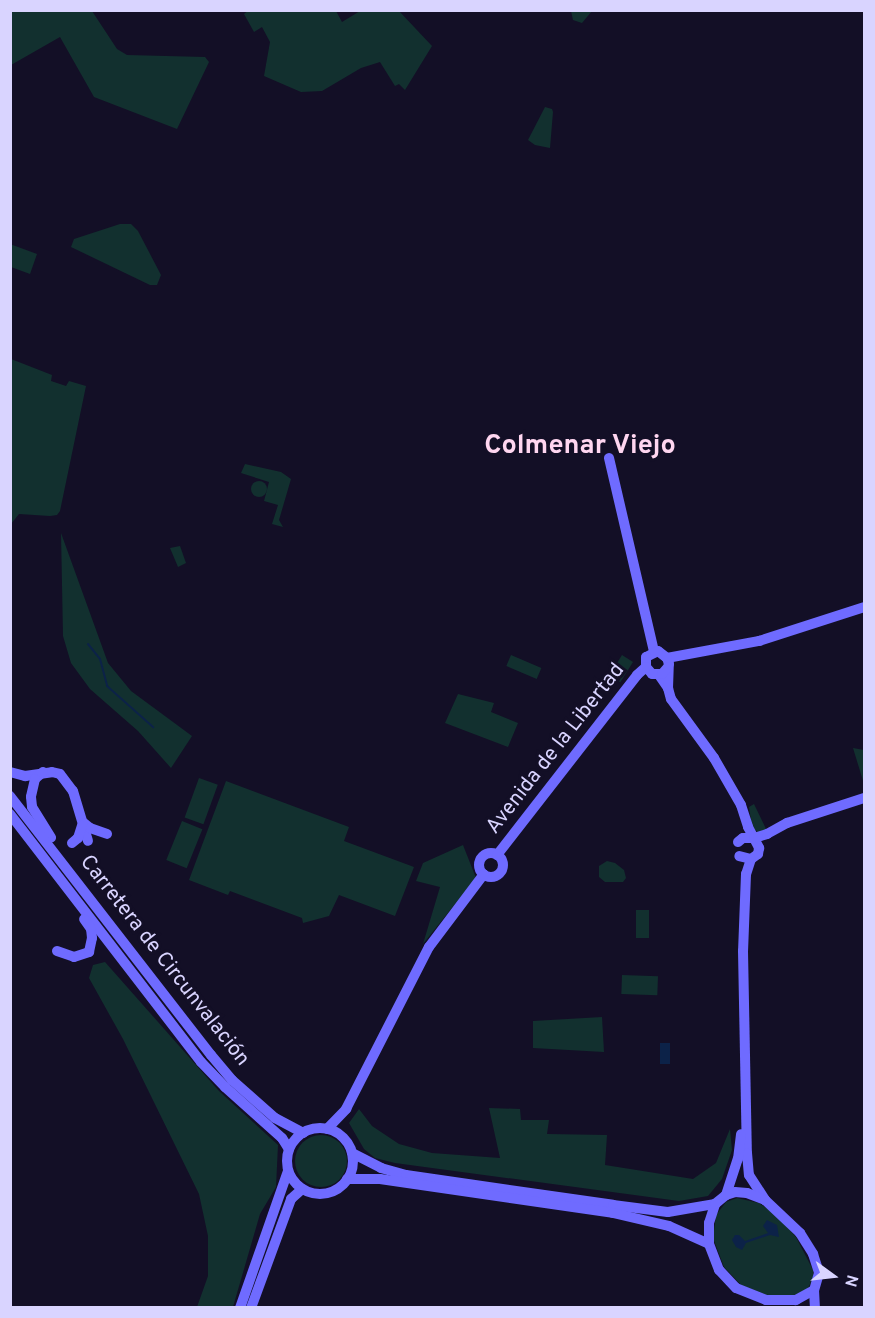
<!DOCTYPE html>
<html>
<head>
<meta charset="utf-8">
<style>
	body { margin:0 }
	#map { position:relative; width:875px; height:1318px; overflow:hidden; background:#130f26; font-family:Overpass,sans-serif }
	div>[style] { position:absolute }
	.green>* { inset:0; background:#12302f; transform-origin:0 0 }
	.round { border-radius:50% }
	.water>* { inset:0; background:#0c2248; transform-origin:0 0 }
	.stream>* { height:2px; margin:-1px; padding:0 1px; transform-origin:1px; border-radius:1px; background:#0c2248 }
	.secondary>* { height:10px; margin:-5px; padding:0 5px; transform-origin:5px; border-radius:5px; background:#6f6bff }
	.secondary>.ring { margin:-5px; padding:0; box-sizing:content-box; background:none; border:10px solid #6f6bff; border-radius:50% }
	span { translate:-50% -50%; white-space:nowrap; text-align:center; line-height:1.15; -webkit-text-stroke:6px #130f26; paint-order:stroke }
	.street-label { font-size:21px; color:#d9d4ff }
	.district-label { font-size:27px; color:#ffd6f0; font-weight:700 }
	.frame { position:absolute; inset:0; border:12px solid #d9d4ff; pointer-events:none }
	.north { position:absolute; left:803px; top:1246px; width:60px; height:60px; -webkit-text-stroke:4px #130f26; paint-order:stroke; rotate:105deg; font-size:16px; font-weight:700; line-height:24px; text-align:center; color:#d9d4ff }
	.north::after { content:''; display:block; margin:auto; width:21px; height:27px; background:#d9d4ff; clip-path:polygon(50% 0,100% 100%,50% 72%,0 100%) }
</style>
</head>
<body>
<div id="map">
	<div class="green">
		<div style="clip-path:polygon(11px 10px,92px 11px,117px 49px,127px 55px,205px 57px,209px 62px,177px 129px,94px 97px,60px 37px,11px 65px)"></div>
		<div style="clip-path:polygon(249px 10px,336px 11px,342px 22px,360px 11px,399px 11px,432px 46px,405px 90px,399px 84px,395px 86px,380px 62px,361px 68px,322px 91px,301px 92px,264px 76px,270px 42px,262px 27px,254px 32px,244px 14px)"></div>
		<div style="clip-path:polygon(571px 11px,571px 10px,592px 11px,582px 23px,573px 20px)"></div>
		<div style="clip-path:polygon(545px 107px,552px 109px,553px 112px,550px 148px,535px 145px,528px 140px)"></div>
		<div style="clip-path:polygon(120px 224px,131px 224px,138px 231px,161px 275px,157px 285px,150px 285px,71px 247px,74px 239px)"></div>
		<div style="clip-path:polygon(10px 244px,37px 254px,30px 274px,11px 267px)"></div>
		<div style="clip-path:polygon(11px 359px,52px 375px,51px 381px,66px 386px,69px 381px,86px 386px,60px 511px,57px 515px,50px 516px,19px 514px,11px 524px)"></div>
		<div style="clip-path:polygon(245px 464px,281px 472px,291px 479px,279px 520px,283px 527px,272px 524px,278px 505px,264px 501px,269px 482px,241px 473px)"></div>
		<div class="round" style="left:251px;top:481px;width:16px;height:16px"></div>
		<div style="clip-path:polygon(61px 533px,108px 663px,131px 691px,192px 736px,171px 768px,138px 731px,90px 689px,71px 663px,63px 636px)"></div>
		<div style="clip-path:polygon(180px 546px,186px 563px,178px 567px,170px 548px)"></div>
		<div style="left:511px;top:655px;width:33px;height:12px;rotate:23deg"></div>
		<div style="left:622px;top:655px;width:13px;height:24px;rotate:32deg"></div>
		<div style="clip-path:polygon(458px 694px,494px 703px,491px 712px,518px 723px,508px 747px,445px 723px)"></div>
		<div style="clip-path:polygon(853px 748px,864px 750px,864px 784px)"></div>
		<div style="left:199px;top:778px;width:20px;height:42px;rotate:20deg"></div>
		<div style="clip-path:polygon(226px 781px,349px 827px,344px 841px,414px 867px,395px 916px,339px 895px,329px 916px,303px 923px,302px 918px,230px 891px,228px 895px,189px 880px)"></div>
		<div style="clip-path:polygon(754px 804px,767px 831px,761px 835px,752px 827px,749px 807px)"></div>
		<div style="left:182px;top:821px;width:22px;height:42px;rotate:22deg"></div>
		<div style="clip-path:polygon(463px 845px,476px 878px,423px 944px,440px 887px,416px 881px,423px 863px)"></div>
		<div style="clip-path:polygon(607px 861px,615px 863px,624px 870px,626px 878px,623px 882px,605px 882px,599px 877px,599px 866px)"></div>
		<div style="left:636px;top:910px;width:13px;height:28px"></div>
		<div style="clip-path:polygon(105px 962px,219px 1091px,278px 1145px,276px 1187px,260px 1214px,233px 1307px,197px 1307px,208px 1276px,208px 1236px,199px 1194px,123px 1039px,89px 978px,93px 965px)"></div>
		<div style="left:622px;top:975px;width:36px;height:19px;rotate:2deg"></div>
		<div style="clip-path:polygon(602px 1017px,604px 1052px,533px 1048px,533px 1021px)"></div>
		<div style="clip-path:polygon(489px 1108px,520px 1109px,521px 1120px,549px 1120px,547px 1134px,607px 1135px,605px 1165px,693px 1179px,716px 1163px,730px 1129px,732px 1150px,722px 1179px,708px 1196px,679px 1201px,395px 1163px,375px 1158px,364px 1149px,349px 1123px,359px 1109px,372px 1126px,399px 1144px,432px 1153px,500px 1158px)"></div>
		<div class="round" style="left:295px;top:1135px;width:52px;height:52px"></div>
		<div style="clip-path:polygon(737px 1198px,759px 1203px,776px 1215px,796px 1237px,813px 1270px,813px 1278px,807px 1290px,792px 1296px,769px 1296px,741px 1285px,724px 1267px,713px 1238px,716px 1215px,726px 1202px)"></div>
	</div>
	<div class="water">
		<div style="left:660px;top:1043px;width:10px;height:21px"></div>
		<div style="clip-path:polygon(767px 1220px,777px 1225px,779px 1237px,770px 1235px,746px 1243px,742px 1250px,736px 1247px,732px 1240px,735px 1235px,739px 1235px,745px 1241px,768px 1233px,763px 1226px)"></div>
	</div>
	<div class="stream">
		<div style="left:88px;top:644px;width:19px;rotate:51deg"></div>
		<div style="left:100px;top:659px;width:28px;rotate:75deg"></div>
		<div style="left:107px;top:686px;width:62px;rotate:41.7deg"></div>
	</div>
	<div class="secondary">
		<div style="left:609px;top:458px;width:199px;rotate:76.9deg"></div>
		<div style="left:667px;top:658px;width:94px;rotate:-10.5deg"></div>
		<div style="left:759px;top:641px;width:110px;rotate:-17.9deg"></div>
		<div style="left:659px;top:675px;width:16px;rotate:55deg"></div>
		<div style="left:668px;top:688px;width:11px;rotate:75deg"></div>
		<div style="left:671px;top:699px;width:73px;rotate:53.9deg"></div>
		<div style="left:714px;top:758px;width:54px;rotate:60.1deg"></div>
		<div style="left:741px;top:805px;width:23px;rotate:72deg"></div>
		<div style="left:748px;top:827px;width:24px;rotate:62deg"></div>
		<div style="left:759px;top:848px;width:6px;rotate:99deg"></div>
		<div style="left:758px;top:854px;width:9px;rotate:144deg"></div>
		<div style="left:751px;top:859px;width:12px;rotate:-166deg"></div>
		<div style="left:668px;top:688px;width:24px;rotate:-88deg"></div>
		<div style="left:669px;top:664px;width:6px;rotate:-108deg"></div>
		<div style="left:667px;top:658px;width:11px;rotate:-142deg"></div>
		<div style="left:658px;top:651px;width:13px;rotate:153deg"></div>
		<div style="left:646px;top:657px;width:10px;rotate:90deg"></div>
		<div style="left:646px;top:667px;width:9px;rotate:49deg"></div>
		<div style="left:652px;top:674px;width:10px"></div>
		<div style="left:662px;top:674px;width:9px;rotate:-49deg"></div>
		<div style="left:10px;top:772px;width:16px;rotate:15deg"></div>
		<div style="left:25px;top:776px;width:27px;rotate:-8deg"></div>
		<div style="left:52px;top:772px;width:8px;rotate:14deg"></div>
		<div style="left:60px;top:774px;width:21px;rotate:53deg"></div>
		<div style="left:73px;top:791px;width:52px;rotate:73.3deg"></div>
		<div style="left:43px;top:772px;width:11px;rotate:139deg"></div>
		<div style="left:35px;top:779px;width:18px;rotate:103deg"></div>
		<div style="left:31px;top:797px;width:10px;rotate:84deg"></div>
		<div style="left:32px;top:807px;width:36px;rotate:58deg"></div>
		<div style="left:10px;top:796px;width:328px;rotate:52.2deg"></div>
		<div style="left:211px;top:1055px;width:33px;rotate:50deg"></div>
		<div style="left:232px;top:1080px;width:57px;rotate:41.5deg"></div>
		<div style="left:275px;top:1118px;width:32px;rotate:28deg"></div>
		<div style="left:10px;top:814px;width:313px;rotate:52.4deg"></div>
		<div style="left:201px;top:1062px;width:35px;rotate:46deg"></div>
		<div style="left:225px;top:1087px;width:76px;rotate:41.8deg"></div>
		<div style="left:282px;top:1138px;width:13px;rotate:58deg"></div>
		<div style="left:84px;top:823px;width:8px;rotate:40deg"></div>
		<div style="left:90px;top:828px;width:18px;rotate:19deg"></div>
		<div style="left:738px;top:842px;width:6px;rotate:-39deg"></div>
		<div style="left:743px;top:838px;width:11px"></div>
		<div style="left:754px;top:838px;width:14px;rotate:-17deg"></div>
		<div style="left:767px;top:834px;width:23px;rotate:-29deg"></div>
		<div style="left:787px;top:823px;width:81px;rotate:-18deg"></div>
		<div style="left:72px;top:843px;width:8px;rotate:-40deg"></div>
		<div style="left:78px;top:838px;width:13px;rotate:-72deg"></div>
		<div class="ring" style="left:479px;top:853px;width:14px;height:14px"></div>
		<div style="left:497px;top:855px;width:228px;rotate:-52.1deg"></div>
		<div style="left:637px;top:675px;width:12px;rotate:-42deg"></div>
		<div style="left:751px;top:859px;width:16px;rotate:108deg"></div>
		<div style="left:746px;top:874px;width:77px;rotate:92.2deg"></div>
		<div style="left:743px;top:951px;width:202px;rotate:88.9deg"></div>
		<div style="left:747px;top:1153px;width:22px;rotate:85deg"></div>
		<div style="left:749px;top:1175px;width:30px;rotate:57deg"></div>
		<div style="left:57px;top:951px;width:18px;rotate:19deg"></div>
		<div style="left:74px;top:957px;width:16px;rotate:-18deg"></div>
		<div style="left:89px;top:952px;width:14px;rotate:-78deg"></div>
		<div style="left:92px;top:938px;width:9px;rotate:-96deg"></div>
		<div style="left:91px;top:929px;width:12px;rotate:-125deg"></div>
		<div class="ring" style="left:287px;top:1128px;width:56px;height:56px"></div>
		<div style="left:327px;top:1129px;width:28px;rotate:-46deg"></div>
		<div style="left:346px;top:1109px;width:182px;rotate:-62.9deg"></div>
		<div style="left:429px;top:947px;width:91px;rotate:-53deg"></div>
		<div style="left:352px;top:1153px;width:33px;rotate:27deg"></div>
		<div style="left:381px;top:1168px;width:26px;rotate:16deg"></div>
		<div style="left:406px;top:1175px;width:209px;rotate:8.2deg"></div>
		<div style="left:613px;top:1205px;width:55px;rotate:7.3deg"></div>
		<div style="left:668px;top:1212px;width:48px;rotate:-9.7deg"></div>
		<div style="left:347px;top:1179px;width:33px"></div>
		<div style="left:380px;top:1179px;width:235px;rotate:8.3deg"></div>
		<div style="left:613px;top:1213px;width:57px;rotate:13.1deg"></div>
		<div style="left:669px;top:1226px;width:44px;rotate:24.2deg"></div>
		<div style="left:735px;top:1192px;width:12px;rotate:5deg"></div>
		<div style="left:747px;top:1193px;width:19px;rotate:21deg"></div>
		<div style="left:765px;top:1200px;width:48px;rotate:43.3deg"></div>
		<div style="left:800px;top:1233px;width:25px;rotate:58deg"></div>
		<div style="left:813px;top:1254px;width:20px;rotate:72deg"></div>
		<div style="left:819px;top:1273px;width:18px;rotate:106deg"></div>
		<div style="left:814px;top:1290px;width:21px;rotate:151deg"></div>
		<div style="left:796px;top:1300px;width:30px;rotate:180deg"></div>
		<div style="left:766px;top:1300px;width:32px;rotate:-158deg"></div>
		<div style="left:736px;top:1288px;width:25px;rotate:-133deg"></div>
		<div style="left:719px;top:1270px;width:28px;rotate:-111deg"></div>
		<div style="left:709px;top:1244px;width:21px;rotate:-90deg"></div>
		<div style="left:709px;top:1223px;width:20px;rotate:-72deg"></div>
		<div style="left:715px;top:1204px;width:14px;rotate:-39deg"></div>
		<div style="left:726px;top:1195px;width:9px;rotate:-18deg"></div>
		<div style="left:726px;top:1195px;width:38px;rotate:-72deg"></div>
		<div style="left:738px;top:1159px;width:25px;rotate:-83deg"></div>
		<div style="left:814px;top:1290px;width:18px;rotate:87deg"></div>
		<div style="left:240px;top:1308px;width:145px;rotate:-70.7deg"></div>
		<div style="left:251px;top:1308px;width:116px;rotate:-69.8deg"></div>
		<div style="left:291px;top:1199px;width:15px;rotate:-42deg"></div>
	</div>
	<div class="street-label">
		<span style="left:556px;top:749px;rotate:-52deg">Avenida de la Libertad</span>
		<span style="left:164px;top:961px;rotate:52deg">Carretera de Circunvalación</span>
	</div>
	<div class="district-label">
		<span style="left:580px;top:447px">Colmenar Viejo</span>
	</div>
	<div class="frame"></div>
	<div class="north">N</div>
</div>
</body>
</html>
